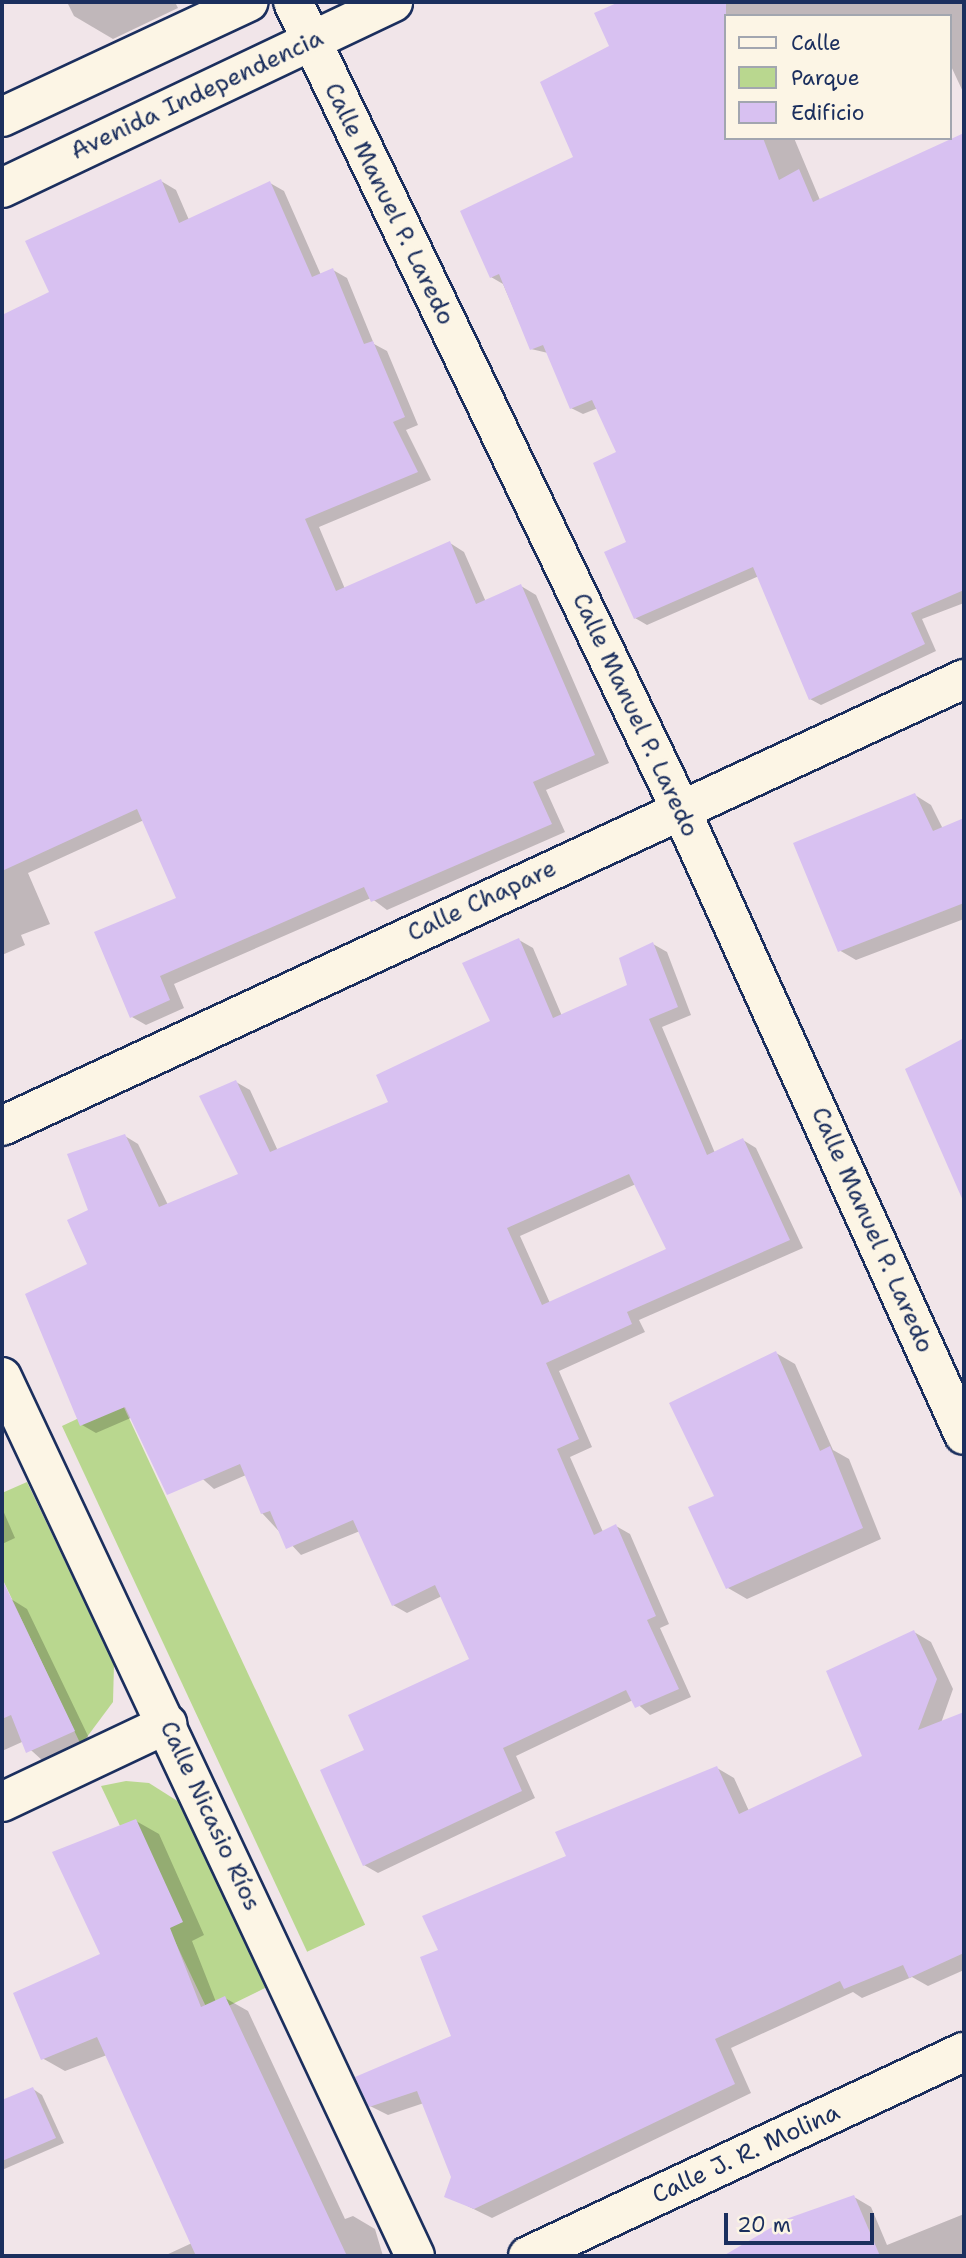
<!DOCTYPE html>
<html>
<head>
<meta charset="utf-8">
<style>
	body { margin:0 }
	#map { position:relative; width:966px; height:2258px; overflow:hidden; background:#f1e5e9; font-family:"Shantell Sans",sans-serif }
	div>[style] { position:absolute }
	.green>* { inset:0; background:#b9d78f; transform-origin:0 0 }
	.shadow>* { inset:0; background:#0003 }
	.building>* { inset:0; background:#d8c1f1 }
	.roads { filter:drop-shadow(2px 0 #1b2f5e) drop-shadow(-2px 0 #1b2f5e) drop-shadow(0 2px #1b2f5e) drop-shadow(0 -2px #1b2f5e) }
	.minor>* { height:38px; margin:-19px; padding:0 19px; transform-origin:19px; border-radius:19px; background:#fcf5e5 }
	.secondary>* { height:38px; margin:-19px; padding:0 19px; transform-origin:19px; border-radius:19px; background:#fcf5e5 }
	span { translate:-50% -50%; white-space:nowrap; text-align:center; line-height:1.15; -webkit-text-stroke:5px #fcf5e5; paint-order:stroke }
	.street-label { font-size:24px; color:#1b2f5e }
	.frame { position:absolute; inset:0; border:4px solid #1b2f5e; pointer-events:none }
	.legend { position:absolute; left:724px; top:14px; width:228px; height:126px; box-sizing:border-box; background:#fcf5e5; border:2px solid #a2a6af; margin:0; padding:9px 12px; list-style:none; font-size:21px; color:#1b2f5e }
	.legend li { display:flex; align-items:center; gap:14px; height:35px }
	.legend b { width:35px; border:2px solid #a2a6af }
	.scale { position:absolute; left:724px; top:2213px; width:150px; height:32px; box-sizing:border-box; border:4px solid #1b2f5e; border-top:0; padding-left:9px; font-size:21px; line-height:24px; white-space:nowrap; color:#1b2f5e; -webkit-text-stroke:5px #fcf5e5; paint-order:stroke }
</style>
</head>
<body>
<div id="map">
	<div class="green">
		<div style="left:120px;top:1399px;width:580px;height:64px;rotate:65deg"></div>
		<div style="clip-path:polygon(27px 1482px,114px 1664px,113px 1702px,81px 1745px,2px 1578px,2px 1493px)"></div>
		<div style="clip-path:polygon(126px 1781px,149px 1783px,179px 1802px,267px 1987px,210px 2015px,101px 1786px)"></div>
	</div>
	<div class="shadow">
		<div style="clip-path:polygon(67px 2px,175px 2px,178px 8px,113px 39px,74px 16px)"></div>
		<div style="clip-path:polygon(623px 2px,964px 2px,964px 94px,950px 64px,950px 16px,726px 16px,726px 138px,794px 138px,820px 200px,964px 135px,964px 603px,922px 619px,936px 651px,821px 705px,810px 699px,759px 576px,647px 625px,635px 618px,618px 452px,598px 408px,583px 414px,571px 408px,548px 353px,531px 349px,503px 284px,491px 277px,576px 158px,611px 47px,597px 14px)"></div>
		<div style="clip-path:polygon(161px 181px,176px 190px,189px 220px,270px 183px,284px 191px,321px 275px,333px 270px,347px 278px,374px 344px,387px 351px,418px 425px,406px 430px,431px 480px,319px 527px,345px 589px,450px 543px,464px 552px,486px 602px,521px 586px,536px 595px,609px 763px,546px 790px,565px 832px,387px 910px,371px 898px,174px 984px,184px 1008px,146px 1025px,132px 1017px,178px 899px,144px 820px,28px 873px,50px 924px,21px 935px,25px 945px,2px 955px,2px 317px,51px 292px)"></div>
		<div style="clip-path:polygon(915px 795px,931px 805px,943px 829px,964px 820px,964px 919px,856px 960px,839px 950px)"></div>
		<div style="clip-path:polygon(evenodd,519px 940px,533px 948px,562px 1016px,629px 986px,653px 944px,667px 952px,691px 1015px,662px 1027px,715px 1153px,743px 1140px,756px 1148px,803px 1248px,639px 1320px,645px 1332px,559px 1371px,592px 1447px,570px 1457px,603px 1532px,616px 1526px,630px 1534px,669px 1624px,660px 1628px,691px 1697px,650px 1715px,633px 1700px,516px 1756px,535px 1798px,378px 1873px,364px 1865px,367px 1750px,471px 1660px,442px 1596px,407px 1613px,393px 1605px,360px 1531px,301px 1555px,262px 1513px,246px 1475px,214px 1489px,133px 1417px,96px 1433px,82px 1425px,90px 1211px,125px 1136px,138px 1144px,168px 1205px,240px 1174px,236px 1082px,250px 1090px,278px 1151px,390px 1103px,492px 1022px,519px 940px,636px 1184px,669px 1250px,550px 1303px,520px 1236px,636px 1184px)"></div>
		<div style="clip-path:polygon(964px 1040px,964px 1199px,907px 1069px)"></div>
		<div style="clip-path:polygon(776px 1353px,795px 1364px,833px 1450px,849px 1459px,881px 1539px,747px 1599px,728px 1588px,716px 1497px)"></div>
		<div style="clip-path:polygon(2px 1508px,15px 1538px,2px 1544px)"></div>
		<div style="clip-path:polygon(11px 1599px,27px 1609px,90px 1740px,43px 1761px,22px 1742px,2px 1751px,2px 1606px)"></div>
		<div style="clip-path:polygon(914px 1632px,931px 1642px,953px 1689px,941px 1723px,964px 1713px,964px 1970px,928px 1986px,912px 1977px,862px 1998px,853px 1992px,731px 2048px,751px 2093px,492px 2218px,447px 2196px,453px 2177px,424px 2103px,388px 2115px,370px 2106px,453px 2037px,440px 1951px,569px 1857px,717px 1768px,734px 1778px,749px 1811px,864px 1757px)"></div>
		<div style="clip-path:polygon(136px 1821px,159px 1834px,204px 1935px,192px 1941px,216px 2002px,225px 1998px,248px 2011px,345px 2219px,353px 2216px,375px 2229px,383px 2256px,164px 2256px,192px 2243px,107px 2055px,65px 2071px,42px 2058px,103px 1955px)"></div>
		<div style="clip-path:polygon(33px 2089px,42px 2095px,64px 2143px,2px 2170px,2px 2102px)"></div>
		<div style="clip-path:polygon(854px 2197px,871px 2207px,887px 2245px,964px 2214px,964px 2256px,726px 2256px,787px 2221px)"></div>
	</div>
	<div class="building">
		<div style="clip-path:polygon(619px 2px,726px 2px,726px 138px,763px 138px,779px 180px,799px 169px,813px 202px,964px 133px,964px 590px,911px 613px,925px 644px,809px 700px,753px 567px,634px 619px,604px 552px,626px 542px,593px 463px,616px 452px,592px 400px,570px 409px,543px 345px,530px 350px,499px 274px,490px 278px,460px 211px,573px 157px,540px 82px,609px 46px,594px 13px)"></div>
		<div style="clip-path:polygon(161px 179px,179px 223px,270px 181px,312px 277px,333px 268px,364px 344px,373px 341px,405px 417px,393px 422px,418px 472px,305px 519px,336px 591px,450px 541px,476px 604px,521px 584px,595px 755px,533px 782px,552px 824px,371px 902px,364px 887px,160px 976px,170px 1000px,130px 1018px,94px 932px,176px 898px,137px 809px,2px 871px,2px 315px,49px 292px,25px 241px)"></div>
		<div style="clip-path:polygon(915px 793px,933px 831px,964px 818px,964px 903px,838px 952px,793px 843px)"></div>
		<div style="clip-path:polygon(evenodd,519px 938px,553px 1018px,627px 985px,619px 958px,653px 942px,678px 1007px,649px 1019px,707px 1155px,743px 1138px,790px 1240px,627px 1312px,632px 1324px,546px 1363px,579px 1439px,557px 1449px,594px 1535px,616px 1524px,656px 1616px,647px 1620px,679px 1689px,635px 1708px,626px 1690px,503px 1748px,522px 1791px,363px 1866px,320px 1770px,364px 1750px,348px 1715px,469px 1659px,435px 1585px,392px 1606px,353px 1520px,286px 1549px,270px 1511px,261px 1514px,240px 1464px,167px 1495px,125px 1407px,80px 1426px,25px 1294px,87px 1264px,67px 1220px,88px 1210px,67px 1154px,125px 1134px,159px 1207px,238px 1174px,199px 1096px,236px 1080px,270px 1152px,388px 1102px,376px 1075px,490px 1021px,462px 963px,519px 938px,629px 1174px,666px 1249px,542px 1305px,507px 1228px,629px 1174px)"></div>
		<div style="clip-path:polygon(964px 1038px,964px 1203px,905px 1069px)"></div>
		<div style="clip-path:polygon(776px 1351px,820px 1451px,830px 1446px,863px 1528px,726px 1589px,688px 1507px,714px 1496px,669px 1403px)"></div>
		<div style="clip-path:polygon(2px 1579px,75px 1731px,26px 1753px,11px 1715px,2px 1719px)"></div>
		<div style="clip-path:polygon(914px 1630px,937px 1679px,918px 1730px,964px 1712px,964px 1953px,909px 1978px,903px 1965px,844px 1989px,840px 1981px,715px 2039px,735px 2084px,474px 2209px,444px 2197px,451px 2177px,417px 2091px,369px 2107px,355px 2077px,451px 2036px,420px 1957px,438px 1950px,422px 1916px,566px 1856px,555px 1832px,717px 1766px,739px 1814px,862px 1756px,826px 1671px)"></div>
		<div style="clip-path:polygon(136px 1819px,183px 1922px,170px 1928px,201px 2007px,225px 1996px,347px 2256px,196px 2256px,97px 2037px,41px 2060px,13px 1993px,100px 1954px,52px 1852px)"></div>
		<div style="clip-path:polygon(33px 2087px,56px 2138px,2px 2161px,2px 2100px)"></div>
		<div style="clip-path:polygon(854px 2195px,880px 2256px,723px 2256px,786px 2219px)"></div>
	</div>
	<div class="roads">
		<div class="minor">
			<div style="left:293px;top:2px;width:894px;rotate:64.35deg"></div>
			<div style="left:680px;top:808px;width:688px;rotate:65.63deg"></div>
			<div style="left:2px;top:1126px;width:1061px;rotate:-24.92deg"></div>
			<div style="left:2px;top:1377px;width:971px;rotate:64.83deg"></div>
			<div style="left:2px;top:1802px;width:183px;rotate:-25.3deg"></div>
			<div style="left:528px;top:2256px;width:481px;rotate:-25.1deg"></div>
		</div>
		<div class="secondary">
			<div style="left:2px;top:117px;width:272px;rotate:-25deg"></div>
			<div style="left:2px;top:188px;width:433px;rotate:-25.4deg"></div>
		</div>
	</div>
	<div class="street-label">
		<span style="left:197px;top:95px;rotate:-25deg">Avenida Independencia</span>
		<span style="left:389px;top:204px;rotate:64deg">Calle Manuel P. Laredo</span>
		<span style="left:635px;top:715px;rotate:65deg">Calle Manuel P. Laredo</span>
		<span style="left:482px;top:901px;rotate:-25deg">Calle Chapare</span>
		<span style="left:872px;top:1230px;rotate:66deg">Calle Manuel P. Laredo</span>
		<span style="left:210px;top:1816px;rotate:65deg">Calle Nicasio Ríos</span>
		<span style="left:746px;top:2154px;rotate:-25deg">Calle J. R. Molina</span>
	</div>
	<div class="frame"></div>
	<ul class="legend">
	<li><b style="height:9px;background:#fcf5e5"></b>Calle</li>
	<li><b style="height:19px;background:#b9d78f"></b>Parque</li>
	<li><b style="height:19px;background:#d8c1f1"></b>Edificio</li>
	</ul>
	<div class="scale">20 m</div>
</div>
</body>
</html>
